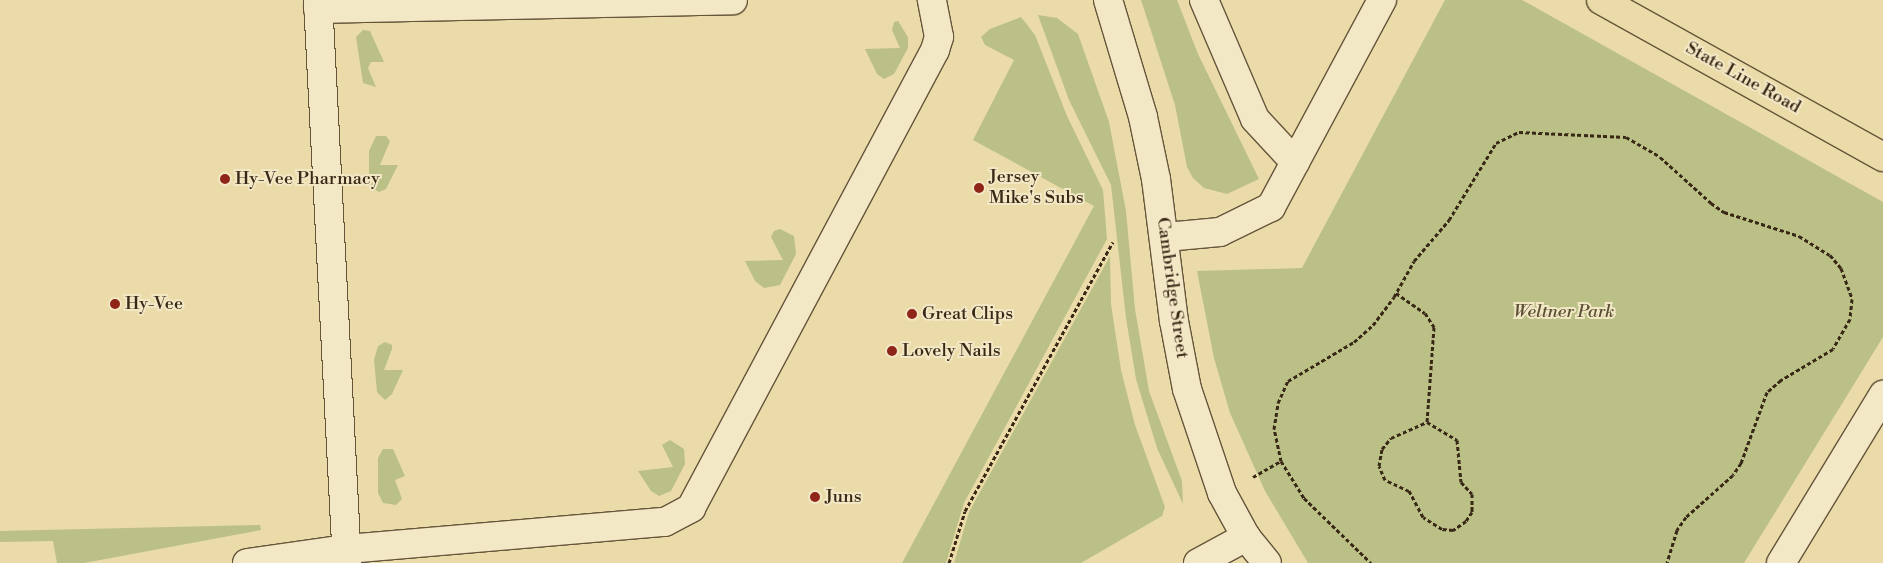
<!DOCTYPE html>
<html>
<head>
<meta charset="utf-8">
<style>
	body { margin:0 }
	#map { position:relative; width:1883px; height:563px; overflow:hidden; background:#ebdba8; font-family:"Libre Bodoni",serif }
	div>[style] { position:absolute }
	.green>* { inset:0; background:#bac086 }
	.path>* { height:3px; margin-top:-1.5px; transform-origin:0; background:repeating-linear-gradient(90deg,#3a2817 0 4px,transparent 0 6.5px) }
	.roads { filter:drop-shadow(1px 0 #66553b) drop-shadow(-1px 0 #66553b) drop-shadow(0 1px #66553b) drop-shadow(0 -1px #66553b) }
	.minor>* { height:28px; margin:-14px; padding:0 14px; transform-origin:14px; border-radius:14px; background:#f2e8c6 }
	.major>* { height:28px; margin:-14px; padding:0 14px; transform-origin:14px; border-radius:14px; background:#ebdba8 }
	.dots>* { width:14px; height:14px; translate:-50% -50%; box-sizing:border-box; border:2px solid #f2e8c6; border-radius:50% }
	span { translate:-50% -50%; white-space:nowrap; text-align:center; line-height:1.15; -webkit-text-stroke:4px #f2e8c6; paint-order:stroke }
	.street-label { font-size:18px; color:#3a2817 }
	.poi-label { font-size:18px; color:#3a2817 }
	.left { translate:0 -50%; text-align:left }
	.park-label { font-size:18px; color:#5a4e33; font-style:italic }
</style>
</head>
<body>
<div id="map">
	<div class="green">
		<div style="clip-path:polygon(1141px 0,1177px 0,1198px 54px,1259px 179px,1227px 194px,1204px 188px,1193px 178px,1187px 167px,1175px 105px)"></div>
		<div style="clip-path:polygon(1445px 0,1522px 0,1883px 202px,1883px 337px,1744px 563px,1308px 563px,1265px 491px,1230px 413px,1214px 358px,1197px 271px,1302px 268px)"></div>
		<div style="clip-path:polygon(1038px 15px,1057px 18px,1078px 34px,1109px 122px,1126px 211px,1135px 309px,1149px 391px,1182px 481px,1183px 504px,1157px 448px,1136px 379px,1126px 318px,1111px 185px,1069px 100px)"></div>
		<div style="clip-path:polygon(1021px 17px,1035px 35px,1067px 116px,1103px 190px,1107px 239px,964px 503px,946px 563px,902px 563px,1094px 206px,973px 140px,1014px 60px,985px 45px,981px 37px,990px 29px)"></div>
		<div style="clip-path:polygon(898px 21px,908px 37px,908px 48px,894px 74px,884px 79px,877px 74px,865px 49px,900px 48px,892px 30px,894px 22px)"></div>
		<div style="clip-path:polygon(363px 30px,370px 31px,384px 62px,371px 62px,368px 68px,376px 87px,363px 83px,356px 37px)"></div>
		<div style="clip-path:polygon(376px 136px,386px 136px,390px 141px,380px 165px,398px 165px,386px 189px,379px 192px,372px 188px,369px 179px,369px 151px)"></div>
		<div style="clip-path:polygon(780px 229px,794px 236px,796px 254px,780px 285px,764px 288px,755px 281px,745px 261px,783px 260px,771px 237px,774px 231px)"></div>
		<div style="clip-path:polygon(1110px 256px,1111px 304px,1121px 370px,1135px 425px,1165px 507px,1162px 516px,1081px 563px,954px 563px,969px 512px)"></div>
		<div style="clip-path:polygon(385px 342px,392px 345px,392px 349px,384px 370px,403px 370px,392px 394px,385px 400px,377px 392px,374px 360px,378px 346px)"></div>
		<div style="clip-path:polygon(670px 440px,684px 449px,685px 464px,671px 491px,659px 496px,651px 491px,638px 471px,673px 467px,662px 445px)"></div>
		<div style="clip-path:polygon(383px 449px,393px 449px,405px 476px,395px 480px,402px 499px,396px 505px,383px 503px,378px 493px,378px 458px)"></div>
		<div style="clip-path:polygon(260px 525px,261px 530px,84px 563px,57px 563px,53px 541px,0 542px,0 531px)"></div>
	</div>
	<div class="path">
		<div style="left:1396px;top:293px;width:35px;rotate:35deg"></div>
		<div style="left:1425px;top:313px;width:17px;rotate:57deg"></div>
		<div style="left:1434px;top:327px;width:95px;rotate:94.2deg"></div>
		<div style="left:1427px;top:422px;width:35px;rotate:31deg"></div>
		<div style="left:1457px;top:440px;width:42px;rotate:84.6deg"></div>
		<div style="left:1461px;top:482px;width:16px;rotate:47deg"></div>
		<div style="left:1472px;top:494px;width:18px;rotate:90deg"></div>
		<div style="left:1472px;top:512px;width:11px;rotate:124deg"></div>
		<div style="left:1466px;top:521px;width:16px;rotate:145deg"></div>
		<div style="left:1453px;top:530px;width:11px;rotate:-175deg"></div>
		<div style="left:1442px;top:529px;width:22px;rotate:-148deg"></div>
		<div style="left:1423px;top:517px;width:30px;rotate:-118deg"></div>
		<div style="left:1409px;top:491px;width:26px;rotate:-155deg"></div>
		<div style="left:1385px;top:480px;width:15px;rotate:-113deg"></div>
		<div style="left:1379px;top:466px;width:17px;rotate:-80deg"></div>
		<div style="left:1382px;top:449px;width:14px;rotate:-51deg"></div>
		<div style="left:1391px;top:438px;width:39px;rotate:-24deg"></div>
		<div style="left:1281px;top:461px;width:33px;rotate:-102deg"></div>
		<div style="left:1274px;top:429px;width:26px;rotate:-81deg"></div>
		<div style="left:1278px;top:403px;width:24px;rotate:-66deg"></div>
		<div style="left:1288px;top:381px;width:77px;rotate:-30.6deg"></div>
		<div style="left:1354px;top:342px;width:25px;rotate:-42deg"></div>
		<div style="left:1373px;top:325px;width:35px;rotate:-53deg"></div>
		<div style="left:1394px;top:297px;width:41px;rotate:-60.9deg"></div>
		<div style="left:1414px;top:261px;width:54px;rotate:-49.5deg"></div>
		<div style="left:1449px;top:220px;width:90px;rotate:-58.6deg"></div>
		<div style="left:1496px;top:143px;width:25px;rotate:-26deg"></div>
		<div style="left:1519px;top:132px;width:107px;rotate:2.7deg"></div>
		<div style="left:1626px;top:137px;width:39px;rotate:30deg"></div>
		<div style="left:1660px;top:157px;width:69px;rotate:42deg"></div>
		<div style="left:1711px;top:203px;width:16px;rotate:35deg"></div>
		<div style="left:1724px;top:212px;width:79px;rotate:17.7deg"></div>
		<div style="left:1799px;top:236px;width:36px;rotate:32deg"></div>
		<div style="left:1830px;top:255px;width:17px;rotate:50deg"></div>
		<div style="left:1841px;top:268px;width:33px;rotate:70deg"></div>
		<div style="left:1852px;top:299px;width:20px;rotate:96deg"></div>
		<div style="left:1850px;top:319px;width:34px;rotate:120deg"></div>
		<div style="left:1833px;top:349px;width:61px;rotate:149.2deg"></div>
		<div style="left:1781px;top:380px;width:18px;rotate:139deg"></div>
		<div style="left:1767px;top:392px;width:76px;rotate:110.1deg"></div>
		<div style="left:1741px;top:463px;width:14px;rotate:124deg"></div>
		<div style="left:1733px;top:475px;width:63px;rotate:138.2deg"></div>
		<div style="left:1686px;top:517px;width:16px;rotate:125deg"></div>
		<div style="left:1677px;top:530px;width:34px;rotate:107deg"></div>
		<div style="left:1253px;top:477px;width:32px;rotate:-30deg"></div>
		<div style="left:1281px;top:461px;width:44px;rotate:58.1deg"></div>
		<div style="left:1304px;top:498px;width:93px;rotate:44.1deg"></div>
		<div style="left:949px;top:563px;width:54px;rotate:-72.9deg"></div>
		<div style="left:965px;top:511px;width:307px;rotate:-61.2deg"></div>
	</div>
	<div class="roads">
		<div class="minor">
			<div style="left:318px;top:0;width:564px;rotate:87.05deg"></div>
			<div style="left:1108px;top:0;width:122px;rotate:73.3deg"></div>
			<div style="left:1143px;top:117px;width:63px;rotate:78.2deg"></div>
			<div style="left:1156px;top:179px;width:143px;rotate:82.8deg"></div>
			<div style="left:1174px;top:321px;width:69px;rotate:79.2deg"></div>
			<div style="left:1187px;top:389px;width:110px;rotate:71.4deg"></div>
			<div style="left:1222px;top:493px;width:50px;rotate:61.4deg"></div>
			<div style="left:1246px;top:537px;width:33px;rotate:51deg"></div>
			<div style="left:1204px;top:0;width:129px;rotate:66.8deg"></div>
			<div style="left:1255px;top:119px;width:59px;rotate:47.1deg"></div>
			<div style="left:318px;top:9px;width:415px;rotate:-1.2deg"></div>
			<div style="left:1166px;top:237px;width:54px;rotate:-5.3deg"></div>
			<div style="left:1220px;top:232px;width:57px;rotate:-26.1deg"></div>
			<div style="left:1271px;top:207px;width:235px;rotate:-61.8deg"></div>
			<div style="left:247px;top:563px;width:101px;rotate:-8deg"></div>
			<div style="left:347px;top:549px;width:319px;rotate:-4.9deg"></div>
			<div style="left:665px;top:522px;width:30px;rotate:-28deg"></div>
			<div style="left:691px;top:508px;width:519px;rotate:-61.95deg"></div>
			<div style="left:935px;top:50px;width:14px;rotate:-73deg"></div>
			<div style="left:939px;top:37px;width:38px;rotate:-101deg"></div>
			<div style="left:1198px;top:563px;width:55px;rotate:-28.4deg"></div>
			<div style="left:1781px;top:563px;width:197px;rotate:-58.7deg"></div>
		</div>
		<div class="major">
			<div style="left:1601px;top:0;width:323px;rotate:29.1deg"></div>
		</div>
	</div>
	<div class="dots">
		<div style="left:225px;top:179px;background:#8f2418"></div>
		<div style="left:979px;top:188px;background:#8f2418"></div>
		<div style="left:115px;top:304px;background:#8f2418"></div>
		<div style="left:912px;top:314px;background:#8f2418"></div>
		<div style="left:892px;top:351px;background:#8f2418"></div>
		<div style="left:815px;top:497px;background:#8f2418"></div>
	</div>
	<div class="street-label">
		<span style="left:1743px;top:78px;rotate:29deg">State Line Road</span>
		<span style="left:1172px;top:288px;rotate:82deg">Cambridge Street</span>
	</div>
	<div class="poi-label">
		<span class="left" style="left:989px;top:188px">Jersey<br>Mike's Subs</span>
		<span class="left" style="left:235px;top:179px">Hy-Vee Pharmacy</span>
		<span class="left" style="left:125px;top:304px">Hy-Vee</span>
		<span class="left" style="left:922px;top:314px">Great Clips</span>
		<span class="left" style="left:902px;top:351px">Lovely Nails</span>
		<span class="left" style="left:825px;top:497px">Juns</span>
	</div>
	<div class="park-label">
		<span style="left:1564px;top:312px">Weltner Park</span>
	</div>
</div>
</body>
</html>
